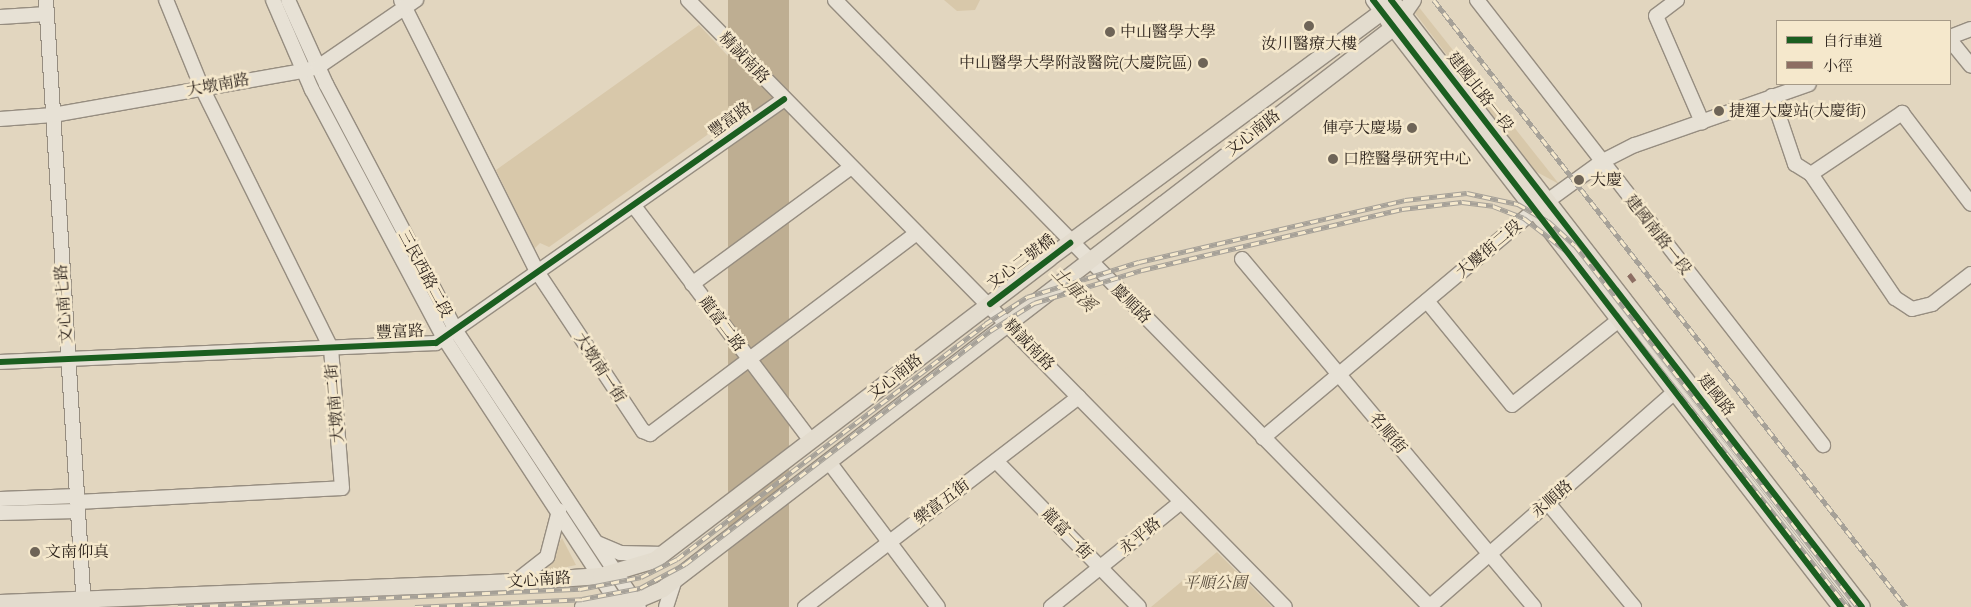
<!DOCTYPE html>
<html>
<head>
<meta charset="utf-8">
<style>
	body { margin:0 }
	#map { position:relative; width:1971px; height:607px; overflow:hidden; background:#e2d6bf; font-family:"IM FELL French Canon","Noto Serif TC",serif }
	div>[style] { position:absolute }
	.green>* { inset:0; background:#d8c8aa }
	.water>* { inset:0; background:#beae92; transform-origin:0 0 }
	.pier>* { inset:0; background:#e2d6bf }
	.roads { filter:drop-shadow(1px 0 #968d80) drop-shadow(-1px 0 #968d80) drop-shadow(0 1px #968d80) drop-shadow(0 -1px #968d80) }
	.minor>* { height:14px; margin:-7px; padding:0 7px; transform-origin:7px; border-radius:7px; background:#e7e1d5 }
	.major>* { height:16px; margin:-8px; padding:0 8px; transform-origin:8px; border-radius:8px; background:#e3dcce }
	.rail>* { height:4.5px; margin-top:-2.25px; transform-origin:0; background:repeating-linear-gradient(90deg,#f5e8cc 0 8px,#a6a198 0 16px); box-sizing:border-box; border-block:1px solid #a6a198 }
	.quiet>* { height:5px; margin-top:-2.5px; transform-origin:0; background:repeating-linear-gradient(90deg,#8d6e63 0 10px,transparent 0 15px) }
	.cycleway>* { height:6px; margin:-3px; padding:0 3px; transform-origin:3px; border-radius:3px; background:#1b5e20 }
	.dots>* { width:14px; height:14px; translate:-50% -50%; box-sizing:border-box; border:2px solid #f5e8cc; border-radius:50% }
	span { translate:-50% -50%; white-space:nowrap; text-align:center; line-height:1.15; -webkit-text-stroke:5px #f5e8cc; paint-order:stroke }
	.poi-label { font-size:16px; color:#30261f }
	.left { translate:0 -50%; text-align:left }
	.right { translate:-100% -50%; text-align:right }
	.street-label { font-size:16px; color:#30261f }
	.park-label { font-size:16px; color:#584c3d; font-style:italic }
	.water-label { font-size:18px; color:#564a3c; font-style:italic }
	.legend { position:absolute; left:1776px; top:20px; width:175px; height:65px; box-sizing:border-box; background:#f5e8cc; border:1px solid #a69a87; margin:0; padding:6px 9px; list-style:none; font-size:15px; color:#30261f }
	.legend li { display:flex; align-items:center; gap:10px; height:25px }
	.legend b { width:25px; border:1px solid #a69a87 }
</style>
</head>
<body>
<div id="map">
	<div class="green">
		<div style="clip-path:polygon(944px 0,980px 0,975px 10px,957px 11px)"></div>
		<div style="clip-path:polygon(1418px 6px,1559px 184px,1535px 171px,1415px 13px)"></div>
		<div style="clip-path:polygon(699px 25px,756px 86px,747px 93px,741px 111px,549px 247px,540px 243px,534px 249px,496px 170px)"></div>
		<div style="clip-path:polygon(562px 538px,576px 565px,544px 572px,541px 569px)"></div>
		<div style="clip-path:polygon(1217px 552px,1272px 607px,1151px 607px)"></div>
	</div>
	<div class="water">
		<div style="left:728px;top:0;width:61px;height:851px"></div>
	</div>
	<div class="pier">
		<div style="clip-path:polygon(1139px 353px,1148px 361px,1097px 377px,1090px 369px)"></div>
	</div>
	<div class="roads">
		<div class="minor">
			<div style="left:46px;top:0;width:608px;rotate:86.42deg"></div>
			<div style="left:273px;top:0;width:98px;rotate:66.6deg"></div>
			<div style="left:312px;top:90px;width:281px;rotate:62deg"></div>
			<div style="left:444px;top:338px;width:321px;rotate:56.8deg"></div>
			<div style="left:288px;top:0;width:92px;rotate:65.7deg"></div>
			<div style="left:326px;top:84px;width:279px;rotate:62.2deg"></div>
			<div style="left:456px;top:331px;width:331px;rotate:56.5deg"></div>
			<div style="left:401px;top:0;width:305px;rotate:63.4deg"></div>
			<div style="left:538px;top:273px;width:190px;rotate:56.4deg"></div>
			<div style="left:643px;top:431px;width:8px;rotate:23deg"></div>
			<div style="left:650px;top:434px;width:334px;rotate:-37deg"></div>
			<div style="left:688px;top:0;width:851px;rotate:45.48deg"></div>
			<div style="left:835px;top:0;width:850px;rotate:45.57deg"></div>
			<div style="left:1373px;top:0;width:15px;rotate:53deg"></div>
			<div style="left:1477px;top:0;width:564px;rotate:52.13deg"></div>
			<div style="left:1677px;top:0;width:26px;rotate:143deg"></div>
			<div style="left:1656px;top:16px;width:116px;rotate:66.5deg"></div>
			<div style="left:0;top:17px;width:47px;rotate:-3.7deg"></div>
			<div style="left:1950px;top:37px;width:22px;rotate:-21deg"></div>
			<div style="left:1950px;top:40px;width:33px;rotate:51deg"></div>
			<div style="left:1772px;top:96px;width:72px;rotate:71.3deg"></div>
			<div style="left:1795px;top:164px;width:19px;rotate:32deg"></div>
			<div style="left:1811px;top:174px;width:110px;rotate:-33.8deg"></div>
			<div style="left:1902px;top:113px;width:114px;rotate:52.8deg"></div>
			<div style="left:0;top:119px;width:53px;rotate:-4.3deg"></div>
			<div style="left:53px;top:115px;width:254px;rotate:-10deg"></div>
			<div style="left:303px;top:71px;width:16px;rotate:-15deg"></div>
			<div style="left:318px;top:67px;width:119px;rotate:-34.4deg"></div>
			<div style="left:1811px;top:174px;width:150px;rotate:55.9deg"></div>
			<div style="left:1895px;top:298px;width:20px;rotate:33deg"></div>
			<div style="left:1912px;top:309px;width:21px;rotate:-14deg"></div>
			<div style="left:1932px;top:304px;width:49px;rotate:-37.6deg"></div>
			<div style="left:634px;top:206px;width:294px;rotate:53deg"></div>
			<div style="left:1242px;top:259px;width:454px;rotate:50deg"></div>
			<div style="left:692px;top:284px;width:197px;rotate:-36.3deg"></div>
			<div style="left:1427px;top:301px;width:134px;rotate:50.7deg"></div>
			<div style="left:1512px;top:405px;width:137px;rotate:-38.5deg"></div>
			<div style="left:0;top:362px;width:436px;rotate:-2.5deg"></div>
			<div style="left:436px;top:343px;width:425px;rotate:-35deg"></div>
			<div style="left:1263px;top:438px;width:355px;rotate:-40deg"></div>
			<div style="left:1535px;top:210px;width:82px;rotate:-36deg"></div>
			<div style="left:1601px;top:162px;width:38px;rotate:-27deg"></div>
			<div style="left:1635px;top:145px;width:184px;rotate:-19.3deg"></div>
			<div style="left:996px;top:461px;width:204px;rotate:45.6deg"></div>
			<div style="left:829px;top:462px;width:181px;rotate:53.1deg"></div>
			<div style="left:0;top:499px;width:77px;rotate:-2.2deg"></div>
			<div style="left:77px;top:502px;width:265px;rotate:-3deg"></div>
			<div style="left:342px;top:488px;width:140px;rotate:-94.5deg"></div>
			<div style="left:331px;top:348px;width:290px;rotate:-116.4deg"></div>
			<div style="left:202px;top:88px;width:95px;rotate:-112.2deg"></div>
			<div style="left:1548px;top:503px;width:135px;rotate:50.4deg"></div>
			<div style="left:0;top:513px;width:77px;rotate:-1.5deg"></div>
			<div style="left:597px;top:543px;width:25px;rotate:23deg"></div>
			<div style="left:620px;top:553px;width:44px;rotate:1.3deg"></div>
			<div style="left:515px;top:582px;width:41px;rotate:-38deg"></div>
			<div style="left:547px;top:557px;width:48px;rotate:-75.4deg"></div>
			<div style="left:666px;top:607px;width:28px;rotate:-72deg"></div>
			<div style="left:805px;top:607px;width:345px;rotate:-37.5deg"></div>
			<div style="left:1051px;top:607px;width:167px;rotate:-38.9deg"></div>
			<div style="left:1429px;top:607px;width:327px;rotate:-41.2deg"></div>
		</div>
		<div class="major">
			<div style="left:1396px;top:6px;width:760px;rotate:52.21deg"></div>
			<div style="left:1388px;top:20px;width:741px;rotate:52.34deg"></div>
			<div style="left:0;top:603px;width:515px;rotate:-2.34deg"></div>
			<div style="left:515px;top:582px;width:86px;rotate:-4deg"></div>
			<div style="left:601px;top:576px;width:56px;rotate:-16.5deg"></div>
			<div style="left:655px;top:560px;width:495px;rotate:-37.4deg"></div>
			<div style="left:1048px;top:259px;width:415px;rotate:-36.5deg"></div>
			<div style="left:1382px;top:12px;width:14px;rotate:-56deg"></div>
			<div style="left:583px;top:607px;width:52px;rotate:-6.6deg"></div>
			<div style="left:635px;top:601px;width:30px;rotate:-23deg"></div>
			<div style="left:663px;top:589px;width:922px;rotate:-37.55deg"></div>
			<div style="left:1394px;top:27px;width:33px;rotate:-55deg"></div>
		</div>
	</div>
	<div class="rail">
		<div style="left:1434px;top:0;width:769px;rotate:52.13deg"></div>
		<div style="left:178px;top:607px;width:402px;rotate:-2.6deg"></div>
		<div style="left:580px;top:589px;width:62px;rotate:-11.1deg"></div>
		<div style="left:641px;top:577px;width:40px;rotate:-26.6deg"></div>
		<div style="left:677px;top:559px;width:387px;rotate:-37.3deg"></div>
		<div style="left:985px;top:324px;width:50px;rotate:-32.7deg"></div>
		<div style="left:1027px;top:297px;width:117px;rotate:-17.4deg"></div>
		<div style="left:1139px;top:262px;width:273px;rotate:-13.1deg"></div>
		<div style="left:1405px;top:200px;width:62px;rotate:-6.4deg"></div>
		<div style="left:1467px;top:193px;width:52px;rotate:12.2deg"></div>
		<div style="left:1518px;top:204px;width:34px;rotate:30deg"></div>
		<div style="left:1548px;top:221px;width:36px;rotate:42deg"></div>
		<div style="left:1575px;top:245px;width:459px;rotate:52deg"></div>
		<div style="left:415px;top:607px;width:167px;rotate:-2.7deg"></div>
		<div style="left:582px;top:599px;width:59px;rotate:-10.7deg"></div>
		<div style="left:640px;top:588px;width:51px;rotate:-28.1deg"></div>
		<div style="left:685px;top:564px;width:384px;rotate:-37.4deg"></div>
		<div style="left:990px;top:331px;width:52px;rotate:-32.5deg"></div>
		<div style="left:1034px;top:303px;width:113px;rotate:-17deg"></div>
		<div style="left:1142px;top:270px;width:267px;rotate:-13.2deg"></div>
		<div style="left:1402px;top:209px;width:60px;rotate:-6.7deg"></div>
		<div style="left:1462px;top:202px;width:31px;rotate:7deg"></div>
		<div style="left:1493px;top:206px;width:33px;rotate:21deg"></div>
		<div style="left:1524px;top:218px;width:56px;rotate:37.7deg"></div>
		<div style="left:1568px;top:252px;width:452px;rotate:51.8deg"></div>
	</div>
	<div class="quiet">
		<div style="left:1629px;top:274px;width:9px;rotate:54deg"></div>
	</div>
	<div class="cycleway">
		<div style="left:1373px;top:0;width:766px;rotate:52.37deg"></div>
		<div style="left:1391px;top:0;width:768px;rotate:52.19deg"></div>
		<div style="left:990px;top:304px;width:101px;rotate:-37.3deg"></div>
		<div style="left:0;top:362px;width:436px;rotate:-2.5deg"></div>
		<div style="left:436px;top:343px;width:425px;rotate:-35deg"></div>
	</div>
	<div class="dots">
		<div style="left:1309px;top:26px;background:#6e6457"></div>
		<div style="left:1110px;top:32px;background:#6e6457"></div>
		<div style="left:1203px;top:63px;background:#6e6457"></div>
		<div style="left:1719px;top:111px;background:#6e6457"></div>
		<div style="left:1412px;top:128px;background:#6e6457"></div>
		<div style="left:1333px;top:159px;background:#6e6457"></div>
		<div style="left:1579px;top:180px;background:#6e6457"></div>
		<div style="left:35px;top:552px;background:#6e6457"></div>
	</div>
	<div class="poi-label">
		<span class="left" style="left:1120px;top:32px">中山醫學大學</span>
		<span style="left:1309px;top:44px">汝川醫療大樓</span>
		<span class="right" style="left:1192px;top:63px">中山醫學大學附設醫院(大慶院區)</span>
		<span class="left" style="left:1729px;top:111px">捷運大慶站(大慶街)</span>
		<span class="right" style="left:1402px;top:128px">俥亭大慶場</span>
		<span class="left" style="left:1343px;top:159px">口腔醫學研究中心</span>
		<span class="left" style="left:1590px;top:180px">大慶</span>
		<span class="left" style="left:45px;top:552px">文南仰真</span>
	</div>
	<div class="street-label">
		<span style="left:744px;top:58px;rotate:46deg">精誠南路</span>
		<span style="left:218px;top:85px;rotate:-10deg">大墩南路</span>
		<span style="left:1480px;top:92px;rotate:52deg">建國北路一段</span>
		<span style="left:730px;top:120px;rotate:-36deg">豐富路</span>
		<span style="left:1253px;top:133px;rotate:-38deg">文心南路</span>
		<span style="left:1658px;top:235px;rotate:52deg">建國南路一段</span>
		<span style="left:1489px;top:249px;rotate:-40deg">大慶街二段</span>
		<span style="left:1021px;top:262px;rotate:-37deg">文心二號橋</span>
		<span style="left:425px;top:274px;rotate:62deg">三民西路二段</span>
		<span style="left:64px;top:304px;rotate:-94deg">文心南七路</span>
		<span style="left:1131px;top:304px;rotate:45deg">慶順路</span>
		<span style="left:722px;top:324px;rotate:53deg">龍富二路</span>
		<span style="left:400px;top:332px;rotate:-3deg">豐富路</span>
		<span style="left:1029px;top:345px;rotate:46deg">精誠南路</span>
		<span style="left:600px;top:368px;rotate:57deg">大墩南一街</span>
		<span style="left:895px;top:377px;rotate:-38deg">文心南路</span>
		<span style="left:1716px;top:395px;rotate:52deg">建國路</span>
		<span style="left:335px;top:403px;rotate:-95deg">大墩南二街</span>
		<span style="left:1388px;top:433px;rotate:50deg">名順街</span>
		<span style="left:1552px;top:499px;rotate:-41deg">永順路</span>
		<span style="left:942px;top:502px;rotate:-37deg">樂富五街</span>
		<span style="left:1067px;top:534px;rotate:46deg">龍富一街</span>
		<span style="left:1140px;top:536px;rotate:-39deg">永平路</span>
		<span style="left:539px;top:580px;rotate:-4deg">文心南路</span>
	</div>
	<div class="park-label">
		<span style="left:1215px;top:583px">平順公園</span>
	</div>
	<div class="water-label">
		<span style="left:1073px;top:290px;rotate:46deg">土庫溪</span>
	</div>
	<ul class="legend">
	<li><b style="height:6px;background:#1b5e20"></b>自行車道</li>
	<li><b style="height:6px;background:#8d6e63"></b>小徑</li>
	</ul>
</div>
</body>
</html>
